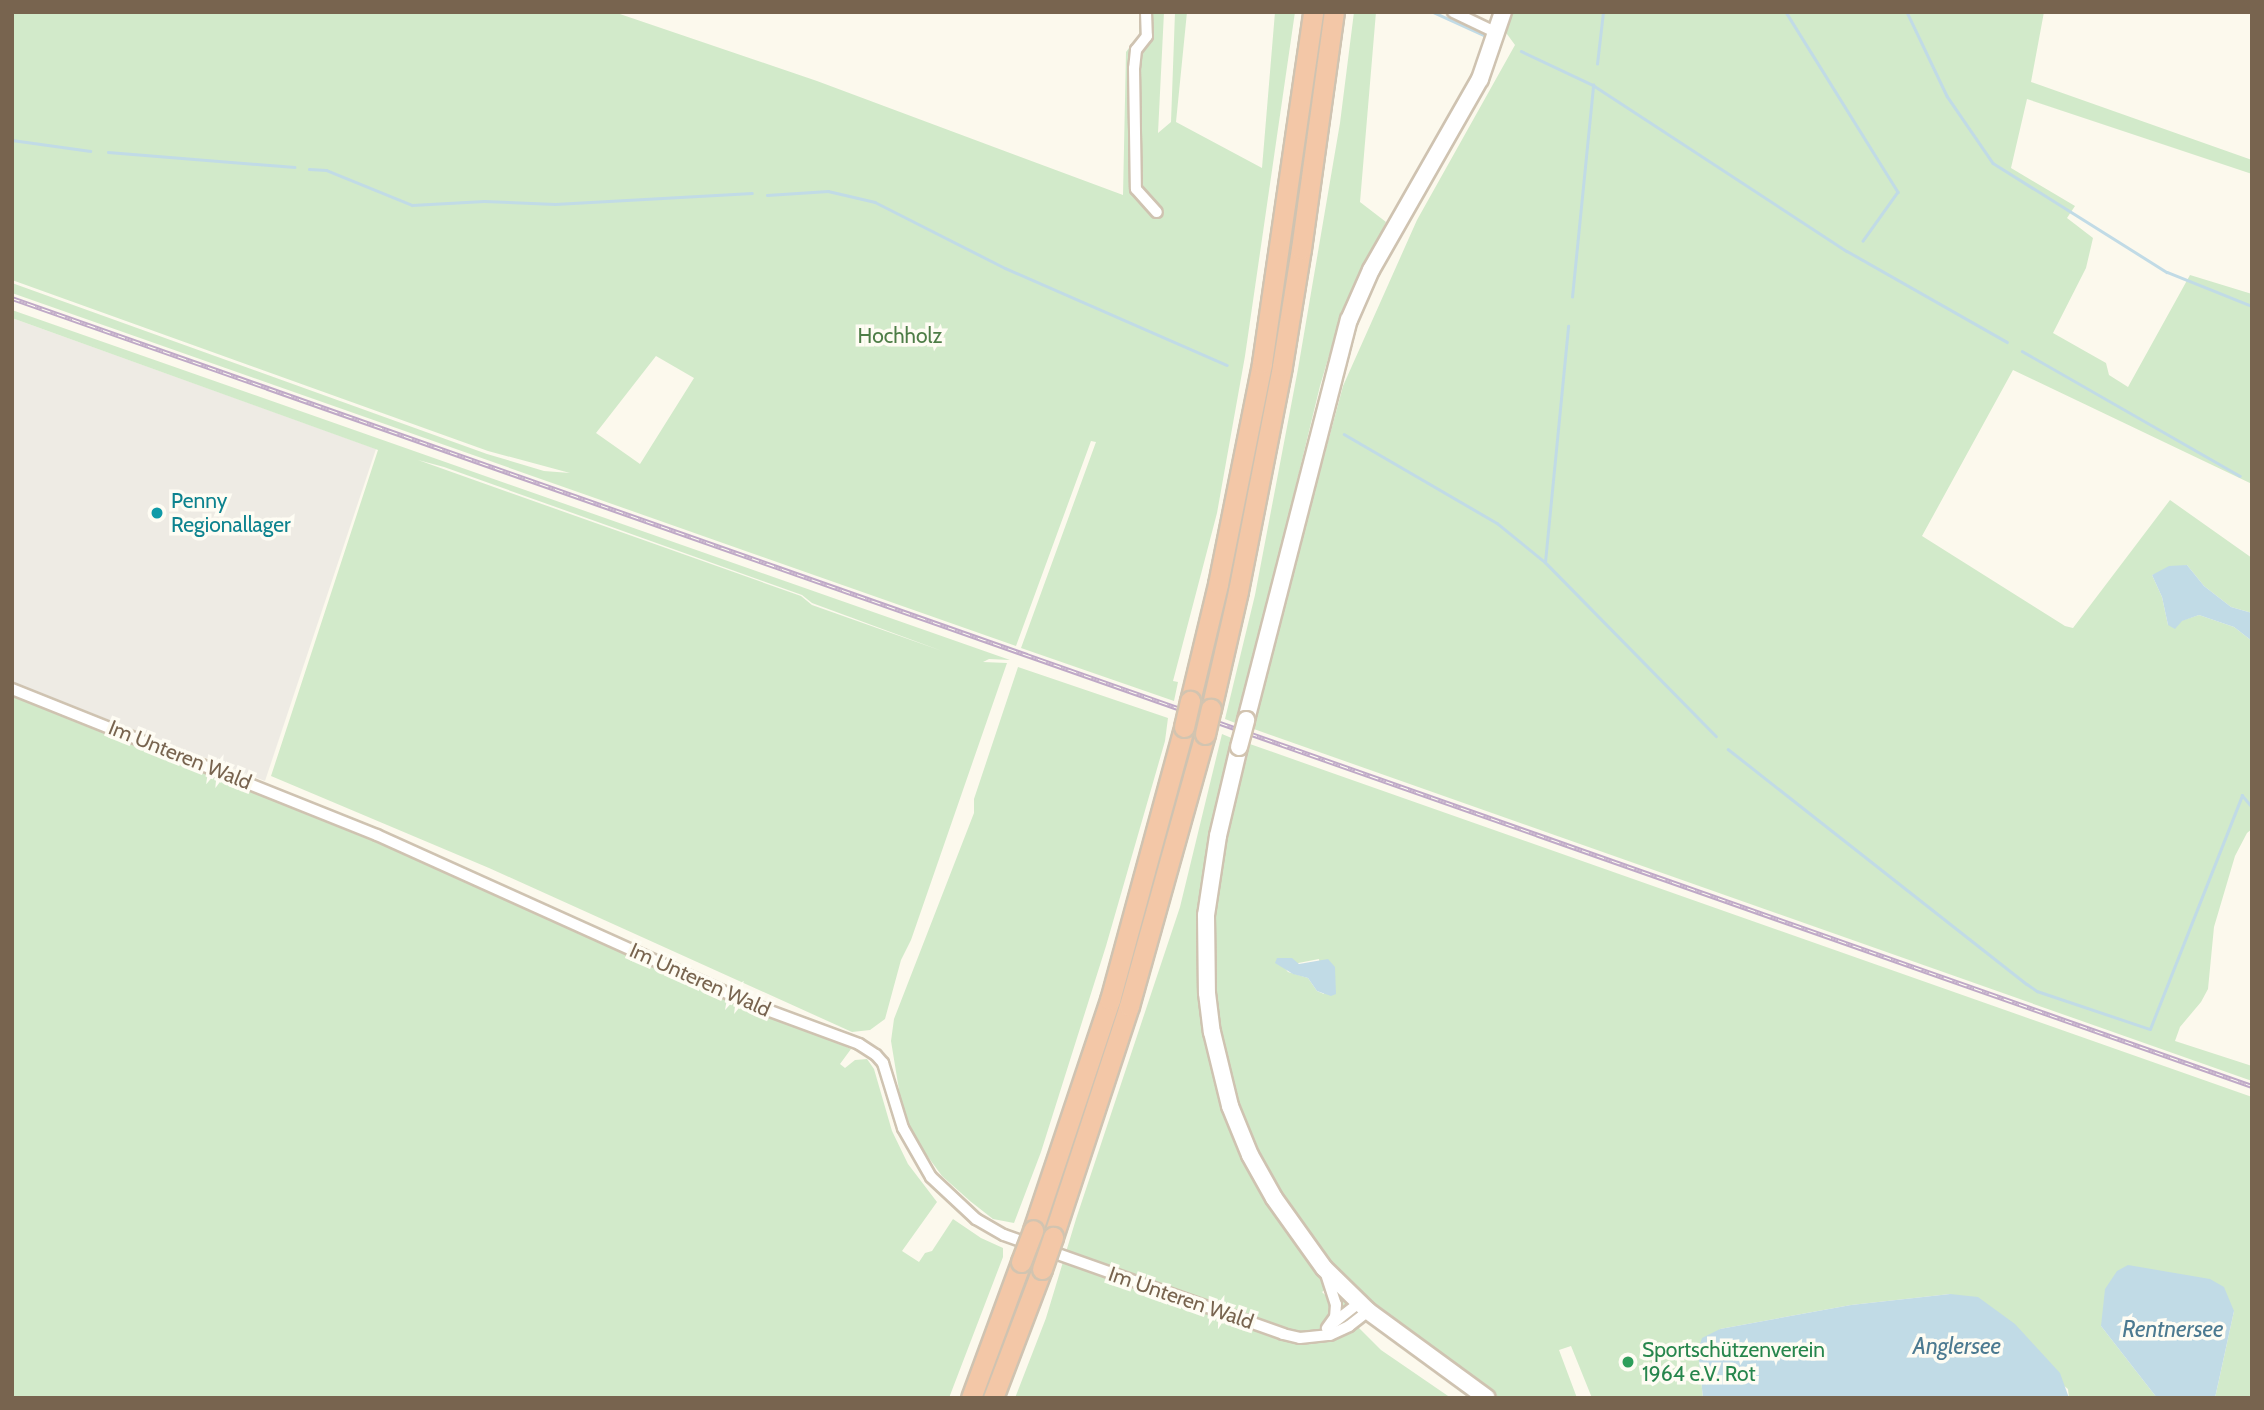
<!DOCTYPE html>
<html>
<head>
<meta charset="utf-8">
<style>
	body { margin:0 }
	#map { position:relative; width:2264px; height:1410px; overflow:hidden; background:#fcf9ed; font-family:Cabin,sans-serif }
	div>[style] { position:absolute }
	.industrial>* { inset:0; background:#eeebe4 }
	.green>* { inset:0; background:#d2eaca }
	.water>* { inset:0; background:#c1dbe6 }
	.stream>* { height:2.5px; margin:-1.25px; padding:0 1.25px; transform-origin:1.25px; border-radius:1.25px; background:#c1dbe6 }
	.roads { filter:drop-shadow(2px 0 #cfc3b1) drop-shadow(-2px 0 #cfc3b1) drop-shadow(0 2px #cfc3b1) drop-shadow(0 -2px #cfc3b1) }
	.street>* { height:10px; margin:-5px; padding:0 5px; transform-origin:5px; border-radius:5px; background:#fff }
	.secondary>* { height:16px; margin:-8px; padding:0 8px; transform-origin:8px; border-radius:8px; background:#fff }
	.highway>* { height:19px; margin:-9.5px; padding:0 9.5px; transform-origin:9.5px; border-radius:9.5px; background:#f3c7a7 }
	.rail>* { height:5px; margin-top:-2.5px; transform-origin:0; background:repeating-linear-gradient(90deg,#fefcf3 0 8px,#bfa9c7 0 16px); box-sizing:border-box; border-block:2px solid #bfa9c7 }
	.bridges { filter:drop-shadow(2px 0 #d2c4b0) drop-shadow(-2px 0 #d2c4b0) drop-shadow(0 2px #d2c4b0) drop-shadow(0 -2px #d2c4b0) }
	.secondary-bridge>* { height:16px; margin:-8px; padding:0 8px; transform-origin:8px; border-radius:8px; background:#fff }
	.highway-bridge>* { height:19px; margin:-9.5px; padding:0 9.5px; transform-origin:9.5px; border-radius:9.5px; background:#f3c7a7 }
	.dots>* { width:19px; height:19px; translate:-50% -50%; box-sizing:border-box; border:4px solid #fefcf3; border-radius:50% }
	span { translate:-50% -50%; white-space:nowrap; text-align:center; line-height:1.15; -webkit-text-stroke:7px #fefcf3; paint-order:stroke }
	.park-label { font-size:21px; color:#4e7d47 }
	.culture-label { font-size:21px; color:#0d838f }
	.left { translate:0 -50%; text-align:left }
	.street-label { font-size:21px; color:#78644f }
	.leisure-label { font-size:21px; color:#27864d }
	.water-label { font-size:23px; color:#4c7a91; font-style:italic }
	.frame { position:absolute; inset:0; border:14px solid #78644f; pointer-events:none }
</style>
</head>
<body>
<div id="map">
	<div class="industrial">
		<div style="clip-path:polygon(12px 318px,376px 449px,265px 781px,12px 682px)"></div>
	</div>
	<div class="green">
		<div style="clip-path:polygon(evenodd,12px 12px,614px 12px,817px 81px,1123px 195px,1126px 52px,1139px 35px,1139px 12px,1164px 12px,1158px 133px,1171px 122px,1175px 12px,1187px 12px,1176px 122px,1262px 168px,1275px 12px,1295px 12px,1245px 356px,1217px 513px,1173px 681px,1178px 682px,1174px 701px,1021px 648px,1096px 442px,1091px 441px,1016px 646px,12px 293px,12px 283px,487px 454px,544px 471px,570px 473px,488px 451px,12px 280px,12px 12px,656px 356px,694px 378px,640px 464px,596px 433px,656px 356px)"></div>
		<div style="clip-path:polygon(1354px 12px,1376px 12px,1360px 202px,1386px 222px,1342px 312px,1320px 386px,1238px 724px,1225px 719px,1255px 595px,1298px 369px,1340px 123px)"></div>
		<div style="clip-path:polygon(1510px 12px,2044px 12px,2031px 82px,2252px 160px,2252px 174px,2027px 99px,2011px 168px,2075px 206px,2067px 218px,2093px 238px,2086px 268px,2053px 333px,2106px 363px,2109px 375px,2128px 387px,2190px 275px,2252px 294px,2252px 484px,2013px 370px,1922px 536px,2065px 626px,2073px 628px,2170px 500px,2252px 558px,2252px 613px,2231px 607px,2204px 586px,2187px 565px,2152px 575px,2162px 597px,2168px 625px,2199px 615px,2234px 627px,2252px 641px,2252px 829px,2247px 833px,2235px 856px,2214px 927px,2208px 989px,2201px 1002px,2180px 1027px,2175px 1041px,2252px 1066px,2252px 1081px,1251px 728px,1343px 386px,1417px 220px,1515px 45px,1504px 30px)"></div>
		<div style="clip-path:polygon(evenodd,12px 310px,1010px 660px,989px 659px,983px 662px,1007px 663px,911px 940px,901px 960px,885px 1019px,870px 1030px,852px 1032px,489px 868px,271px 776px,378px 450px,12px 318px,12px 310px,418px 460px,444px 467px,802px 595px,812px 603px,942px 651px,812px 605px,801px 596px,418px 460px)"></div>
		<div style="clip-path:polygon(1018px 667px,1168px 718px,1165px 741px,1106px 946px,1041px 1152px,1014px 1223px,993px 1219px,970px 1201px,942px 1176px,912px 1135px,900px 1096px,891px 1041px,894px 1019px,974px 813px,974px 799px)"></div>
		<div style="clip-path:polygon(12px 696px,266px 793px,621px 951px,833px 1041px,851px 1049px,840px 1064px,845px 1068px,855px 1060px,867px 1059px,874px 1069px,892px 1131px,908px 1164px,937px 1202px,902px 1251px,919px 1262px,925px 1253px,932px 1251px,953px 1219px,981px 1238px,1003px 1248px,1003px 1257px,949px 1398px,12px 1398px)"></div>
		<div style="clip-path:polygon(1222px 734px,1234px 739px,1207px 875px,1215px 1071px,1306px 1255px,1326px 1289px,1322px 1292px,1340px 1309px,1343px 1299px,1348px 1304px,1348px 1318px,1356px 1314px,1352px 1321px,1381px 1350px,1451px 1398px,1015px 1398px,1046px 1318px,1076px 1219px,1180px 907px)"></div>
		<div style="clip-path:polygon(evenodd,1247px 743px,2252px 1097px,2252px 1398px,2215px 1398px,2234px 1311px,2101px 1326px,2157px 1398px,2069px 1398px,2068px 1389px,1950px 1294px,1851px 1305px,1720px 1329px,1698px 1351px,1703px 1398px,1592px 1398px,1571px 1346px,1559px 1350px,1577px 1398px,1500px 1398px,1389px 1316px,1387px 1319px,1332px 1268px,1301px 1231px,1254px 1153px,1225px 1068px,1212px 992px,1212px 915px,1217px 877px,1247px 743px,1319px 959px,1324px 994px,1317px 991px,1308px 978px,1288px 972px,1283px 966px,1319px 959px)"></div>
	</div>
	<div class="water">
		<div style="clip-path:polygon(2187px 565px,2204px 586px,2231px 607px,2252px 613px,2252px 641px,2234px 627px,2199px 615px,2182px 621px,2175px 629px,2168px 625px,2162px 597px,2152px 575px,2169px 566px)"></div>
		<div style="clip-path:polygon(1277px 958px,1292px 958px,1299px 964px,1328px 959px,1335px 967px,1336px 994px,1331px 996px,1317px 991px,1308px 978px,1293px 974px,1275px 963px)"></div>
		<div style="clip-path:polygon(2128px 1265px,2210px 1279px,2224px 1287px,2234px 1311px,2215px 1398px,2157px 1398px,2101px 1326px,2105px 1289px,2117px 1271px)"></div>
		<div style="clip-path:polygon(1950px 1294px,1978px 1297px,2015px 1324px,2060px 1373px,2069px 1398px,1703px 1398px,1698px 1351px,1702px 1338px,1720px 1329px,1851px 1305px)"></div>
	</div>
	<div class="stream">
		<div style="left:1433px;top:12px;width:58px;rotate:24.4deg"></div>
		<div style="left:1786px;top:12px;width:212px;rotate:58.1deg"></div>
		<div style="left:1898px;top:192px;width:60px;rotate:125.5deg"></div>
		<div style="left:1907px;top:12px;width:93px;rotate:64.5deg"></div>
		<div style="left:1947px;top:96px;width:81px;rotate:55.5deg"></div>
		<div style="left:1993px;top:163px;width:205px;rotate:32.1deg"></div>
		<div style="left:2167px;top:272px;width:92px;rotate:21.8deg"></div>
		<div style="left:1521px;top:51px;width:80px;rotate:25.3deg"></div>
		<div style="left:1593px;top:85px;width:303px;rotate:33.2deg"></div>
		<div style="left:1847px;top:251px;width:184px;rotate:29.6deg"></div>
		<div style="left:1597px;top:64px;width:52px;rotate:-83.4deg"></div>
		<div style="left:12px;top:140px;width:79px;rotate:8deg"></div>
		<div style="left:108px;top:152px;width:187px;rotate:4.6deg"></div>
		<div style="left:309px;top:169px;width:17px;rotate:3deg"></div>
		<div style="left:326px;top:170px;width:93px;rotate:22.1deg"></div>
		<div style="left:412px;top:205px;width:72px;rotate:-3.2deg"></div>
		<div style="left:484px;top:201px;width:71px;rotate:2.4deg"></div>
		<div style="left:555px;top:204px;width:197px;rotate:-3.2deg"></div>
		<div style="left:767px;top:195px;width:61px;rotate:-3.8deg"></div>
		<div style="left:828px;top:191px;width:48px;rotate:13.2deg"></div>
		<div style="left:875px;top:202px;width:146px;rotate:26.9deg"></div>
		<div style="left:1005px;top:268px;width:242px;rotate:23.6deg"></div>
		<div style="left:1572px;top:297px;width:213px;rotate:-84.3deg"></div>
		<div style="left:2022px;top:351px;width:251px;rotate:29.8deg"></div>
		<div style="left:1344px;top:434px;width:177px;rotate:30.2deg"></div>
		<div style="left:1497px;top:523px;width:62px;rotate:39.1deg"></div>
		<div style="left:1545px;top:562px;width:244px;rotate:45.5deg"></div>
		<div style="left:1545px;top:562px;width:237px;rotate:-84.4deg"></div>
		<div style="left:1728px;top:749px;width:380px;rotate:38.2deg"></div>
		<div style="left:2027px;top:984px;width:12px;rotate:35deg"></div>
		<div style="left:2037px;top:991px;width:119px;rotate:18.6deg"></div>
		<div style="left:2150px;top:1029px;width:251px;rotate:-68.5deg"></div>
		<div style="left:2242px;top:795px;width:16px;rotate:50deg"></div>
	</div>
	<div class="roads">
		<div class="street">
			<div style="left:1146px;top:12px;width:24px;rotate:88deg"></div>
			<div style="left:1147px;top:36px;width:18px;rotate:128deg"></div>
			<div style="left:1136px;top:50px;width:18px;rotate:96deg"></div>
			<div style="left:1134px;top:68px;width:121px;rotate:89.1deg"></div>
			<div style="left:1136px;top:189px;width:31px;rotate:48deg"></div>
			<div style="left:1453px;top:12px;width:49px;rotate:25.5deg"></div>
			<div style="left:12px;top:689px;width:393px;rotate:21.8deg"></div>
			<div style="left:377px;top:835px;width:410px;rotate:24.3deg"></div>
			<div style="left:751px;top:1004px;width:115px;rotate:20.3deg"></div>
			<div style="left:859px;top:1044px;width:20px;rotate:33deg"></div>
			<div style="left:876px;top:1055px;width:11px;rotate:49deg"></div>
			<div style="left:883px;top:1063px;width:68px;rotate:72.9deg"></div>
			<div style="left:903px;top:1128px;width:56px;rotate:60.3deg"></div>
			<div style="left:931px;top:1177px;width:62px;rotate:43deg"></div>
			<div style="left:976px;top:1219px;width:32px;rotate:30deg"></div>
			<div style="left:1004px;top:1235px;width:296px;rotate:19.5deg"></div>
			<div style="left:1283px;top:1334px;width:17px;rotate:13deg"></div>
			<div style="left:1300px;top:1338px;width:30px;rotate:-6deg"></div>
			<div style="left:1330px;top:1335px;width:21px;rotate:-25deg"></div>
			<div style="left:1349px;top:1326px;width:24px;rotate:-38deg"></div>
			<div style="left:1326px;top:1274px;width:32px;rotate:72deg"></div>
			<div style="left:1336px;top:1304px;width:13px;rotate:94deg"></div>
			<div style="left:1335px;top:1317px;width:14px;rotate:126deg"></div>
			<div style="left:1332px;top:1324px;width:34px;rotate:-38deg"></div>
		</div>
		<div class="secondary">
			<div style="left:1246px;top:720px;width:413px;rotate:-75.6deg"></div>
			<div style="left:1349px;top:320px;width:55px;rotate:-66.3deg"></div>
			<div style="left:1371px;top:270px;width:220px;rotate:-60.3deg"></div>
			<div style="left:1480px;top:79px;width:71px;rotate:-71.1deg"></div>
			<div style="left:1239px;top:747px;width:91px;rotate:103.3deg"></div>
			<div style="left:1218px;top:836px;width:80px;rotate:98.6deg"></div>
			<div style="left:1206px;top:915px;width:78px;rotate:89.3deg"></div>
			<div style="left:1207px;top:993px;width:39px;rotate:83deg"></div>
			<div style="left:1212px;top:1032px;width:76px;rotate:76.3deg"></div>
			<div style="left:1230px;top:1106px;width:53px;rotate:67.8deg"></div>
			<div style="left:1250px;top:1155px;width:49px;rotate:60.8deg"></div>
			<div style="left:1274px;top:1198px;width:86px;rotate:54.5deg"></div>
			<div style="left:1324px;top:1268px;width:62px;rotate:44.3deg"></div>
			<div style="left:1368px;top:1311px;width:147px;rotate:36.2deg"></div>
		</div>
		<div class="highway">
			<div style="left:1190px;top:701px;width:120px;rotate:-76.5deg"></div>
			<div style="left:1218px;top:584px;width:225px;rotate:-78.7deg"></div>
			<div style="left:1262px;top:363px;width:355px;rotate:-81.7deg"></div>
			<div style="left:1211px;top:709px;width:121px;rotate:-77.1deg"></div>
			<div style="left:1238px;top:591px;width:229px;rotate:-78.9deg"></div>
			<div style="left:1282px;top:366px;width:119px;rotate:-80.8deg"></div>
			<div style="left:1301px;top:249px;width:239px;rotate:-82.1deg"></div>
			<div style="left:1033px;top:1230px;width:243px;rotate:-71.5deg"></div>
			<div style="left:1110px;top:1000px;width:283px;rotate:-74.8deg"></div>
			<div style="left:1053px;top:1237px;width:243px;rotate:-71.8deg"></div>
			<div style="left:1129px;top:1006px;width:282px;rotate:-74.4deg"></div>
			<div style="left:971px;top:1398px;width:145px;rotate:-69.8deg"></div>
			<div style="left:993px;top:1398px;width:138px;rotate:-69.2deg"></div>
		</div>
	</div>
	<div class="rail">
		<div style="left:12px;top:298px;width:2375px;rotate:19.38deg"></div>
	</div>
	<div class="bridges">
		<div class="secondary-bridge">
			<div style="left:1239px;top:747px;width:28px;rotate:-75deg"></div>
		</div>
		<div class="highway-bridge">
			<div style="left:1184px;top:727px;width:27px;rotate:-77deg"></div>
			<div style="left:1205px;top:734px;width:26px;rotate:-77deg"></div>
			<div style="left:1021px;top:1262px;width:34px;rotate:-69deg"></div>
			<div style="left:1042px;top:1269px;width:34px;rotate:-71deg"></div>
		</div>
	</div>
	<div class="dots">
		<div style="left:157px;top:513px;background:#0f9aa8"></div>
		<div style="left:1628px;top:1362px;background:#2e9e5b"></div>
	</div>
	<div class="park-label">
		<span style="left:900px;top:336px">Hochholz</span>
	</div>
	<div class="culture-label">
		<span class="left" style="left:171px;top:513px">Penny<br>Regionallager</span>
	</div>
	<div class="street-label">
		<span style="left:180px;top:755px;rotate:22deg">Im Unteren Wald</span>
		<span style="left:700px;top:980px;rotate:24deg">Im Unteren Wald</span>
		<span style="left:1181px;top:1298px;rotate:19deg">Im Unteren Wald</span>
	</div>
	<div class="leisure-label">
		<span class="left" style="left:1642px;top:1362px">Sportschützenverein<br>1964 e.V. Rot</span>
	</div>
	<div class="water-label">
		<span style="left:2173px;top:1329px">Rentnersee</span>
		<span style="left:1957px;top:1346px">Anglersee</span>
	</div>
	<div class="frame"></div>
</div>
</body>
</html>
